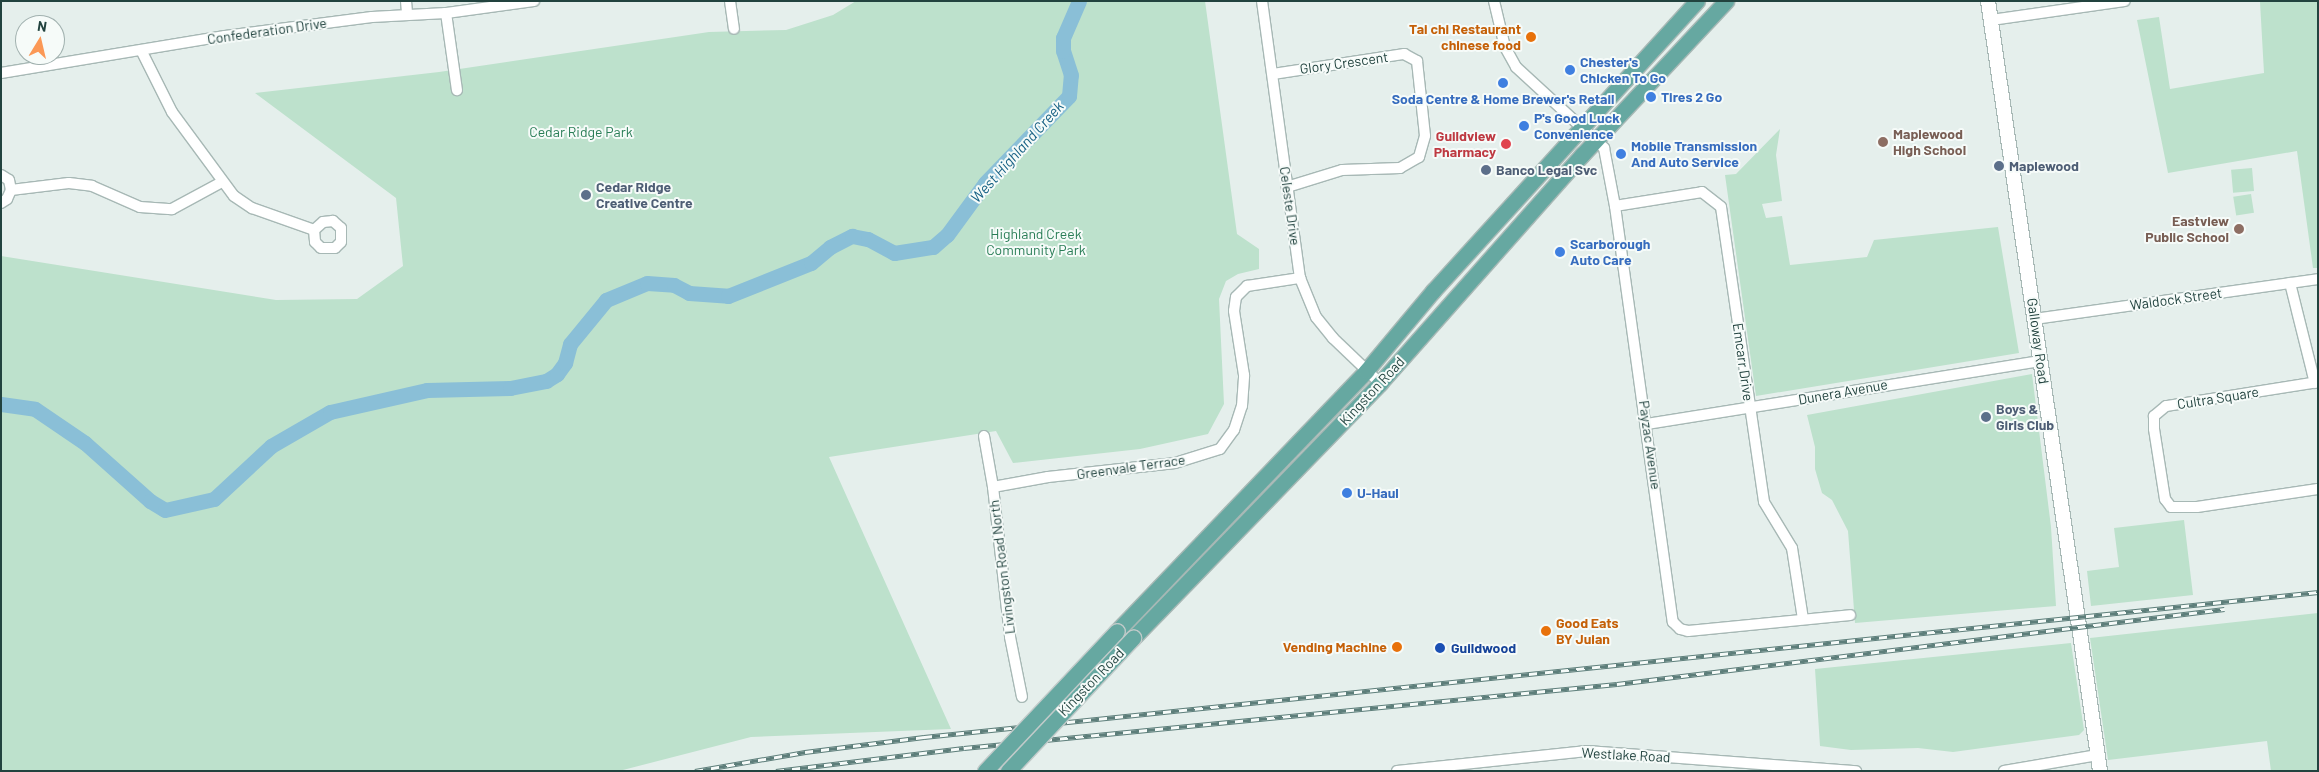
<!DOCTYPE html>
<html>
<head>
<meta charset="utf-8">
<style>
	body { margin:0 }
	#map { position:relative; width:2319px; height:772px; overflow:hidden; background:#e5efec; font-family:Barlow,sans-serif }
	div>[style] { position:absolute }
	.green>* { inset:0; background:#bde1cc; transform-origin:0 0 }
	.river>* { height:15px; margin:-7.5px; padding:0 7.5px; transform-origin:7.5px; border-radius:7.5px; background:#8abfd7 }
	.roads { filter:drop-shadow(1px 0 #a7b8b5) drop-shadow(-1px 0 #a7b8b5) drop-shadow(0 1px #a7b8b5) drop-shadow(0 -1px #a7b8b5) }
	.street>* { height:10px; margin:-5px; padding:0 5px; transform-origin:5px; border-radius:5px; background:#fff }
	.secondary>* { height:14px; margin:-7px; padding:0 7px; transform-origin:7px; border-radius:7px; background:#fff }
	.primary>* { height:15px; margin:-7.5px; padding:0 7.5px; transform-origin:7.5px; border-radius:7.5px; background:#66a8a1 }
	.rail>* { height:4.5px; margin-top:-2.25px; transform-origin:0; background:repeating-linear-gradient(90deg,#f6fbf9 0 8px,#5d7e7a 0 16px); box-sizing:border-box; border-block:1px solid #5d7e7a }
	.bridges { filter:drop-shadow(1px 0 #c1cac9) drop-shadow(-1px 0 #c1cac9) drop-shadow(0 1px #c1cac9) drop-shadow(0 -1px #c1cac9) }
	.primary-bridge>* { height:15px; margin:-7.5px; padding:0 7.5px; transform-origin:7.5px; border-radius:7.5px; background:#66a8a1 }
	.dots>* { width:14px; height:14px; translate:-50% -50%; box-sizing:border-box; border:2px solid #f6fbf9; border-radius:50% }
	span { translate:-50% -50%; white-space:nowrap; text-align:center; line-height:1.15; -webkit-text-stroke:4px #f6fbf9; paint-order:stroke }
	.food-label { font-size:14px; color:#c56008; font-weight:700 }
	.right { translate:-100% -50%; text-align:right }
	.left { translate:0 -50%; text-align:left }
	.street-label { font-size:14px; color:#22433f }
	.shop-label { font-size:14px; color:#366cbe; font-weight:700 }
	.park-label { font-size:14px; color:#297d56 }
	.education-label { font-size:14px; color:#785e54; font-weight:700 }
	.health-label { font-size:14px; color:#be3a42; font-weight:700 }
	.service-label { font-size:14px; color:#4e5e75; font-weight:700 }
	.transit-label { font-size:14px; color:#164399; font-weight:700 }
	.water-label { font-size:15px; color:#176184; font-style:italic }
	.frame { position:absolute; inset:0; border:2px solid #22433f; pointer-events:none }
	.north { position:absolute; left:15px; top:15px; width:50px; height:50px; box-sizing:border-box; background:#f6fbf9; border:1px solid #a1b1af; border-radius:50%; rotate:9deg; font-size:14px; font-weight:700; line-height:20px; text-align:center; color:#22433f }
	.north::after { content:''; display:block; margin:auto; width:18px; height:22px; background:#fb9856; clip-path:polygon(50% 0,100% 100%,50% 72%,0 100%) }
</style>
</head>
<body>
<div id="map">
	<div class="green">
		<div style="clip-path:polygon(856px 1px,1205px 1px,1237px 234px,1259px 249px,1259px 269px,1238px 274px,1226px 281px,1219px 299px,1224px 404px,1208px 434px,1140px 449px,1013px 463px,996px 431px,829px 457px,951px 729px,751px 737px,619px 771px,1px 771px,1px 256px,276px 300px,357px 299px,403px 266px,396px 198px,255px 93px,439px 72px,709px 32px,786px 30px,833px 15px)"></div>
		<div style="clip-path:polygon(2318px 1px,2318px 268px,2313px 268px,2297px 151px,2168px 173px,2137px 20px,2159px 17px,2170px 89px,2264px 73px,2260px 2px)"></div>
		<div style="clip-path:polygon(1780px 129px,1776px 155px,1782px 201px,1762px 204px,1766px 218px,1782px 216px,1790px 265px,1867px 257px,1874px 240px,1998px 227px,2019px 353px,1756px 396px,1725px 175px,1736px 174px)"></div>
		<div style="left:2252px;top:168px;width:23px;height:21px;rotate:85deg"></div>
		<div style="left:2251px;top:194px;width:19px;height:18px;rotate:81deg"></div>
		<div style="clip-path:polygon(2032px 374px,2051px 527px,2056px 606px,1855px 623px,1848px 531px,1832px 500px,1822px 493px,1815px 469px,1815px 447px,1807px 415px)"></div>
		<div style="clip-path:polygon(2184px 520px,2193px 595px,2091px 606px,2087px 571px,2119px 567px,2114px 528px)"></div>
		<div style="clip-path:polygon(2318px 613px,2318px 771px,2271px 771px,2267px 741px,2108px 760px,2090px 638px)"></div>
		<div style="clip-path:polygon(2071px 643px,2084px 730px,2079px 735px,1953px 752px,1918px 748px,1851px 750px,1820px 746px,1815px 669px)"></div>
	</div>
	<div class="river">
		<div style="left:1px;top:404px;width:34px;rotate:8deg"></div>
		<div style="left:35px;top:409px;width:60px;rotate:34.2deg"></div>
		<div style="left:85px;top:443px;width:87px;rotate:41.7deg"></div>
		<div style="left:150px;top:501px;width:17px;rotate:31deg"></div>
		<div style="left:165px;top:510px;width:50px;rotate:-12.7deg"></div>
		<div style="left:214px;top:499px;width:78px;rotate:-42.9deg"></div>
		<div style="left:271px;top:446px;width:68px;rotate:-30deg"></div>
		<div style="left:330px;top:412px;width:99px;rotate:-12.8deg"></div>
		<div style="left:427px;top:390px;width:83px;rotate:-1.4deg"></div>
		<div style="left:510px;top:388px;width:37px;rotate:-11deg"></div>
		<div style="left:546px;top:381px;width:13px;rotate:-32deg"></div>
		<div style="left:557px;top:374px;width:14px;rotate:-54deg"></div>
		<div style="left:565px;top:363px;width:20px;rotate:-75deg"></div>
		<div style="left:570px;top:344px;width:57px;rotate:-50.7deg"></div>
		<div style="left:606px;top:300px;width:44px;rotate:-22.5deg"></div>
		<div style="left:647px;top:283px;width:27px;rotate:4deg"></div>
		<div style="left:674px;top:285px;width:17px;rotate:28deg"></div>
		<div style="left:689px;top:293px;width:39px;rotate:4deg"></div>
		<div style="left:728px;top:296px;width:89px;rotate:-21.7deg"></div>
		<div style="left:811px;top:263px;width:25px;rotate:-40deg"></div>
		<div style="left:830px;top:247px;width:25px;rotate:-27deg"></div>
		<div style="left:852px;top:236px;width:16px;rotate:11deg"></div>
		<div style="left:868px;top:239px;width:30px;rotate:28deg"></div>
		<div style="left:894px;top:253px;width:39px;rotate:-9deg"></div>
		<div style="left:933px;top:247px;width:18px;rotate:-41deg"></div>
		<div style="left:947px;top:235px;width:64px;rotate:-53.8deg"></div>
		<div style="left:985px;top:183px;width:121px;rotate:-46deg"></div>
		<div style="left:1069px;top:96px;width:21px;rotate:-85deg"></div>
		<div style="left:1071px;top:75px;width:25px;rotate:-108deg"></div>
		<div style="left:1063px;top:51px;width:13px;rotate:-90deg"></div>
		<div style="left:1063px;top:38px;width:40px;rotate:-66.6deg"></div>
	</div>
	<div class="roads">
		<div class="street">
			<div style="left:406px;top:1px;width:12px;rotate:85deg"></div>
			<div style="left:730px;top:1px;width:28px;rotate:82deg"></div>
			<div style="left:1262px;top:1px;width:280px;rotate:82.2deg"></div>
			<div style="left:1300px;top:278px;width:42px;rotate:67.7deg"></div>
			<div style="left:1316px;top:317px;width:27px;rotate:51deg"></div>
			<div style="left:1333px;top:338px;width:65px;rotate:43.8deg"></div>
			<div style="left:1494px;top:1px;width:47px;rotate:76.6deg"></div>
			<div style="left:1505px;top:47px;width:23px;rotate:61deg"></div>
			<div style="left:1516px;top:67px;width:120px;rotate:42.6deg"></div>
			<div style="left:1604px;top:148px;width:59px;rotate:79.3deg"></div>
			<div style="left:1615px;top:206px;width:420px;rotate:82.1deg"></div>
			<div style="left:1673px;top:622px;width:10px;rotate:45deg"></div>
			<div style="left:1680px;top:629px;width:8px;rotate:14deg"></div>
			<div style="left:1688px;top:631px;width:163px;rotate:-5.6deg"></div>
			<div style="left:446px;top:13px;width:78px;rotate:81.9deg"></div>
			<div style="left:1991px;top:20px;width:135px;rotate:-8.1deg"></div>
			<div style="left:141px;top:50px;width:69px;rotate:63.4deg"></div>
			<div style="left:172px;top:112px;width:104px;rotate:53.6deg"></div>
			<div style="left:234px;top:196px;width:22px;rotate:34deg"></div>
			<div style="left:252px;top:208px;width:66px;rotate:19.5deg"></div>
			<div style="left:314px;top:230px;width:12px;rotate:85deg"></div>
			<div style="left:315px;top:242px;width:8px;rotate:45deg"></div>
			<div style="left:321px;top:248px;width:14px"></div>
			<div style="left:335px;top:248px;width:8px;rotate:-45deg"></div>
			<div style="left:341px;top:242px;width:14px;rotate:-90deg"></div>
			<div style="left:341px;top:228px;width:11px;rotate:-139deg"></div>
			<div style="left:333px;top:221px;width:10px;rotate:174deg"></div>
			<div style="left:323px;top:222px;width:12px;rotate:138deg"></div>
			<div style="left:1px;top:73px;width:227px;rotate:-9.4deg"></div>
			<div style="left:225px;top:36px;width:148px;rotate:-7.4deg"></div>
			<div style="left:372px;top:17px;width:74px;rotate:-3.1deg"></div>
			<div style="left:446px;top:13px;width:89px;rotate:-7.8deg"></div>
			<div style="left:1273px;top:74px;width:133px;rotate:-8.7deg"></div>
			<div style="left:1404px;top:54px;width:15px;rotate:28deg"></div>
			<div style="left:1417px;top:61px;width:75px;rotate:83.9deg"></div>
			<div style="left:1425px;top:136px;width:22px;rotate:106deg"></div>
			<div style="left:1419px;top:157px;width:22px;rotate:150deg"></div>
			<div style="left:1400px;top:168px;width:58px;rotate:178deg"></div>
			<div style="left:1342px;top:170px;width:58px;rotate:162.8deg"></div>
			<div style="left:1px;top:175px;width:9px;rotate:32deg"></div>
			<div style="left:9px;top:180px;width:10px;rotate:79deg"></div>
			<div style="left:11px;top:190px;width:10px;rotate:114deg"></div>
			<div style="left:7px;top:199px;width:7px;rotate:146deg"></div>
			<div style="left:11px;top:190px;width:58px;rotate:-6.9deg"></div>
			<div style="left:69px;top:183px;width:23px;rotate:7deg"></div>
			<div style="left:92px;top:186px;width:52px;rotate:23.6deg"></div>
			<div style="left:140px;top:207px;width:32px;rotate:4deg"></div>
			<div style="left:172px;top:209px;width:57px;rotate:-28.4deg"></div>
			<div style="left:1615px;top:206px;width:88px;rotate:-9.1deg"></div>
			<div style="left:1702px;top:192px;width:24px;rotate:38deg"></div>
			<div style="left:1721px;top:207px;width:298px;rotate:81.7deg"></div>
			<div style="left:1764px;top:502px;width:54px;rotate:58.7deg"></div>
			<div style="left:1792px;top:548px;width:72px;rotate:81.2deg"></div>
			<div style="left:2290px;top:283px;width:103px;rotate:76deg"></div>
			<div style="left:2034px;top:319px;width:287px;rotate:-8deg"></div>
			<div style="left:2318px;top:382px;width:154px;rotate:171deg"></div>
			<div style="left:2166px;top:406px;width:16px;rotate:140deg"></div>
			<div style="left:2154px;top:416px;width:13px;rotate:90deg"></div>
			<div style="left:2154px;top:429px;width:71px;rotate:81.1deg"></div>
			<div style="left:2165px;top:499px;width:10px;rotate:53deg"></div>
			<div style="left:2171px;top:507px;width:26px"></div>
			<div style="left:2197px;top:507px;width:122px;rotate:-8.5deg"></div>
			<div style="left:1647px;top:424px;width:398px;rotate:-9.1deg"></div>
			<div style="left:984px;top:436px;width:52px;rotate:80deg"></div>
			<div style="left:993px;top:487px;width:151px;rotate:83.5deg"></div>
			<div style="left:1010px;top:637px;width:61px;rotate:78.7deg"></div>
			<div style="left:993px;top:487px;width:56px;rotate:-10.3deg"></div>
			<div style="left:1048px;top:477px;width:128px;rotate:-6.3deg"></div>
			<div style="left:1175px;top:463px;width:47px;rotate:-17.3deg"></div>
			<div style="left:1220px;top:449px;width:24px;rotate:-54deg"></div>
			<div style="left:1234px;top:430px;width:25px;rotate:-72deg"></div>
			<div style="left:1242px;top:406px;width:31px;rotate:-86deg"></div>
			<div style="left:1244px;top:375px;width:65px;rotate:-98.9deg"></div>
			<div style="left:1234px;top:311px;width:14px;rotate:-82deg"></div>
			<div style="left:1236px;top:297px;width:16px;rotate:-45deg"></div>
			<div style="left:1247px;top:286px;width:54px;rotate:-8.6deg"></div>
			<div style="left:1397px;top:771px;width:191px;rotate:-6deg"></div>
			<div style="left:1587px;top:751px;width:270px;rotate:4.3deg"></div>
			<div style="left:2004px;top:771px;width:95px;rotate:-9.7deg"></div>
		</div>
		<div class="secondary">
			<div style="left:1988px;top:1px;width:778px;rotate:81.72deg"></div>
		</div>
		<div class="primary">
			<div style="left:1117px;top:631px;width:360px;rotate:-46.2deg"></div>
			<div style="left:1366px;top:371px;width:104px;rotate:-50.1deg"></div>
			<div style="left:1433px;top:291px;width:392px;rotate:-47.7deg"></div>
			<div style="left:1133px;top:638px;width:355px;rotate:-45.9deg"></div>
			<div style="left:1380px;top:383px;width:305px;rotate:-48.5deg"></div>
			<div style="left:1582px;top:155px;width:211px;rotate:-46.9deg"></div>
		</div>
	</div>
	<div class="rail">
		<div style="left:695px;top:771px;width:112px;rotate:-9.8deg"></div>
		<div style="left:805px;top:752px;width:120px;rotate:-7.2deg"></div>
		<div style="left:924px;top:737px;width:1402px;rotate:-5.94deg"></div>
		<div style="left:776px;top:771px;width:189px;rotate:-7deg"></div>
		<div style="left:964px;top:748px;width:656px;rotate:-5.6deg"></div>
		<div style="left:1617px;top:684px;width:612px;rotate:-7.04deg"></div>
	</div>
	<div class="bridges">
		<div class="primary-bridge">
			<div style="left:985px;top:771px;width:192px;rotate:-46.7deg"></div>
			<div style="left:1008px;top:771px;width:183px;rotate:-46.8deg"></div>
		</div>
	</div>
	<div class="dots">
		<div style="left:1531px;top:37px;background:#e8710a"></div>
		<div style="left:1570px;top:70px;background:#3f7fe0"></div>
		<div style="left:1503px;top:83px;background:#3f7fe0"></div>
		<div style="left:1651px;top:97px;background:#3f7fe0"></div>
		<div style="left:1524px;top:126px;background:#3f7fe0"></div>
		<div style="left:1883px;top:142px;background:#8d6e63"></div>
		<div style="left:1506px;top:144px;background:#e0444e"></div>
		<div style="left:1621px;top:154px;background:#3f7fe0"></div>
		<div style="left:1999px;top:166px;background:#5c6f8a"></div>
		<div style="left:1486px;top:170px;background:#5c6f8a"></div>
		<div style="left:586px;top:195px;background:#5c6f8a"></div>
		<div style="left:2239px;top:229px;background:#8d6e63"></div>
		<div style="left:1560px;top:252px;background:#3f7fe0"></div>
		<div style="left:1986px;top:417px;background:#5c6f8a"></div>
		<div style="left:1347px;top:493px;background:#3f7fe0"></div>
		<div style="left:1546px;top:631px;background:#e8710a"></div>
		<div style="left:1397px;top:647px;background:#e8710a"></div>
		<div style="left:1440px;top:648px;background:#1a4fb4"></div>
	</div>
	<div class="food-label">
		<span class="right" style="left:1521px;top:37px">Tai chi Restaurant<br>chinese food</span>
		<span class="left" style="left:1556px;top:631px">Good Eats<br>BY Juian</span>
		<span class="right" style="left:1387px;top:647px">Vending Machine</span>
	</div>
	<div class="street-label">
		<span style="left:267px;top:31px;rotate:-8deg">Confederation Drive</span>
		<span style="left:1344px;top:63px;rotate:-8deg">Glory Crescent</span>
		<span style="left:1290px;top:206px;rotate:82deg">Celeste Drive</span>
		<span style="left:2176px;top:299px;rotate:-8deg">Waldock Street</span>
		<span style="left:2038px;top:341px;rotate:82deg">Galloway Road</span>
		<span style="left:1743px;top:362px;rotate:82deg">Emcarr Drive</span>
		<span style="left:1372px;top:391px;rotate:-47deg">Kingston Road</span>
		<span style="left:1843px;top:392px;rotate:-10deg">Dunera Avenue</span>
		<span style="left:2218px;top:398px;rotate:-9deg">Cultra Square</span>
		<span style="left:1650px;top:445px;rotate:82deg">Payzac Avenue</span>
		<span style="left:1131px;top:467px;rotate:-8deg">Greenvale Terrace</span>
		<span style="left:1002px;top:567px;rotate:-97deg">Livingston Road North</span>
		<span style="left:1091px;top:682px;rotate:-46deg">Kingston Road</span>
		<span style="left:1626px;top:755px;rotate:3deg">Westlake Road</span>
	</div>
	<div class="shop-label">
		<span class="left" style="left:1580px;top:70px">Chester's<br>Chicken To Go</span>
		<span class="left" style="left:1661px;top:97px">Tires 2 Go</span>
		<span style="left:1503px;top:99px">Soda Centre &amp; Home Brewer's Retail</span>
		<span class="left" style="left:1534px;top:126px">P's Good Luck<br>Convenience</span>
		<span class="left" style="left:1631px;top:154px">Mobile Transmission<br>And Auto Service</span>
		<span class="left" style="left:1570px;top:252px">Scarborough<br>Auto Care</span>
		<span class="left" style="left:1357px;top:493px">U-Haul</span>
	</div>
	<div class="park-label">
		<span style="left:581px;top:132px">Cedar Ridge Park</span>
		<span style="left:1036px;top:242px">Highland Creek<br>Community Park</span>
	</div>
	<div class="education-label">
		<span class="left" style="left:1893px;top:142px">Maplewood<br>High School</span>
		<span class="right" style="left:2229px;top:229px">Eastview<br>Public School</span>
	</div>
	<div class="health-label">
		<span class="right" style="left:1496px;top:144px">Guildview<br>Pharmacy</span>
	</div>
	<div class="service-label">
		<span class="left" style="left:2009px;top:166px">Maplewood</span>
		<span class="left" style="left:1496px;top:170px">Banco Legal Svc</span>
		<span class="left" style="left:596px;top:195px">Cedar Ridge<br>Creative Centre</span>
		<span class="left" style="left:1996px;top:417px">Boys &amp;<br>Girls Club</span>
	</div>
	<div class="transit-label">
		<span class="left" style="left:1451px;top:648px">Guildwood</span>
	</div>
	<div class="water-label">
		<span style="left:1017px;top:152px;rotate:-48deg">West Highland Creek</span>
	</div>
	<div class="frame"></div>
	<div class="north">N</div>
</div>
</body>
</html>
